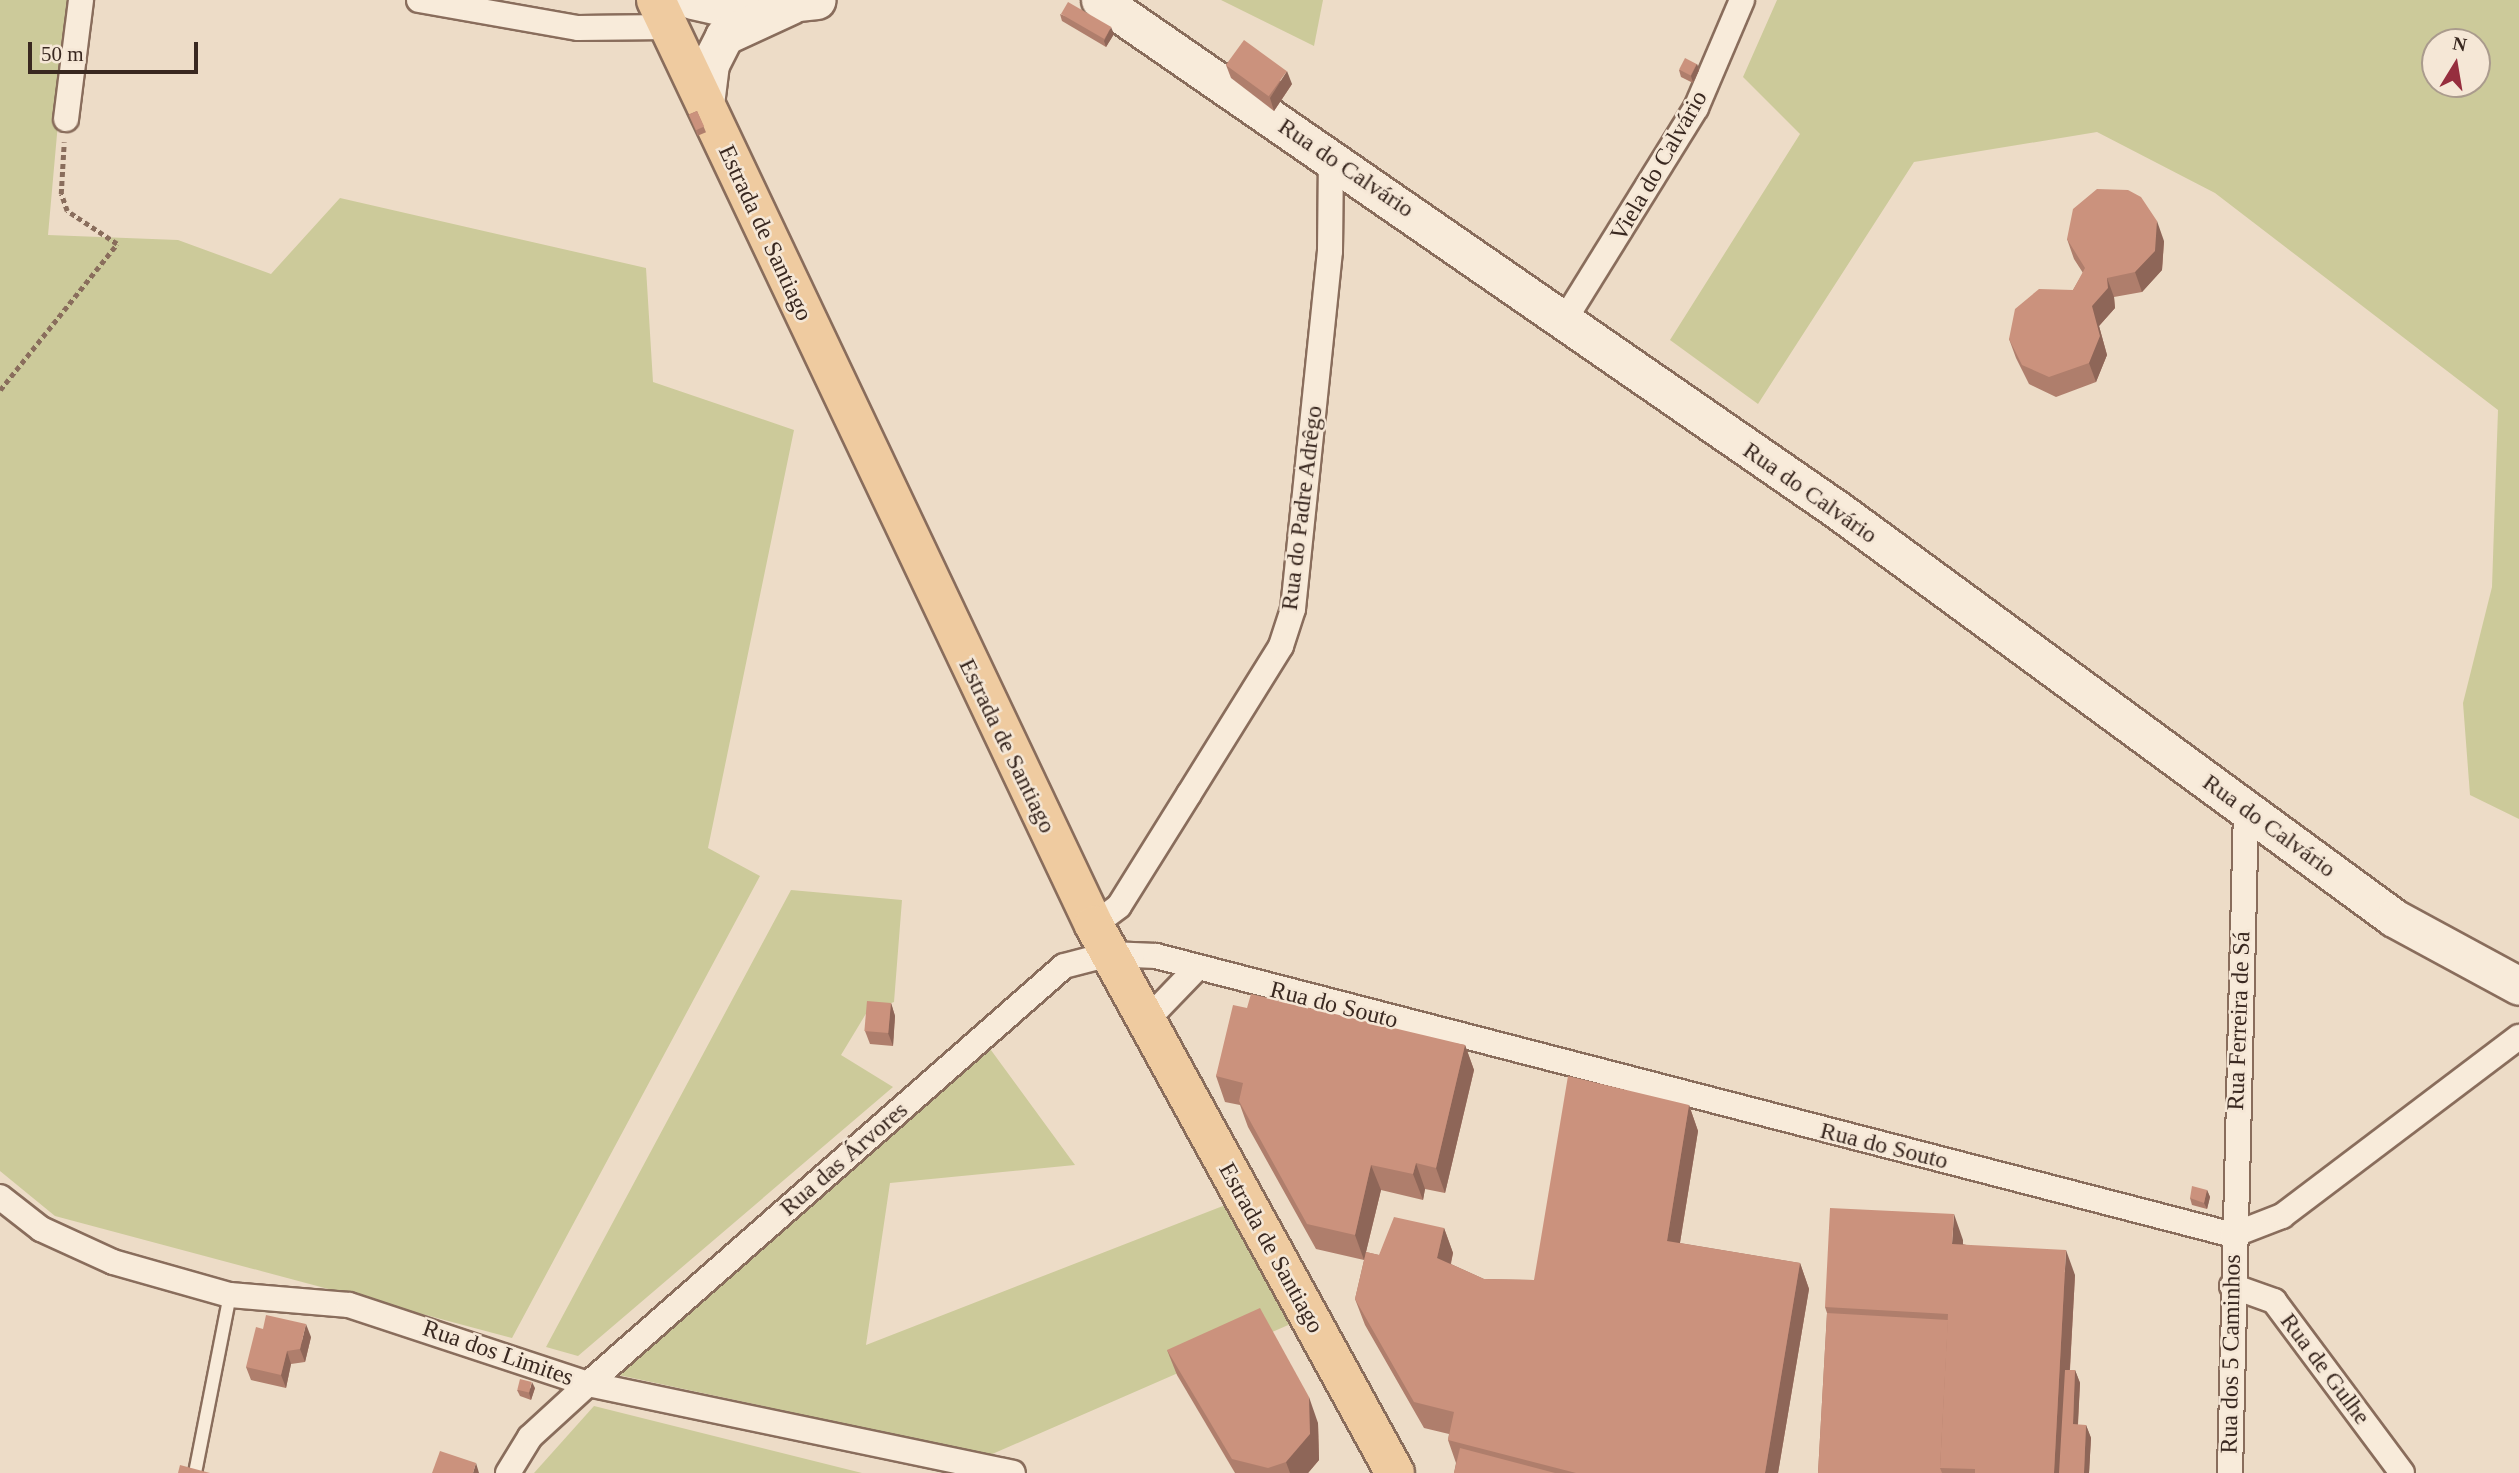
<!DOCTYPE html>
<html>
<head>
<meta charset="utf-8">
<style>
	body { margin:0 }
	#map { position:relative; width:2519px; height:1473px; overflow:hidden; background:#eddcc7; font-family:Georgia,serif }
	div>[style] { position:absolute }
	.green>* { inset:0; background:#ccca9a }
	.path>* { height:4.5px; margin-top:-2.25px; transform-origin:0; background:repeating-linear-gradient(90deg,#896d5c 0 5px,transparent 0 8.5px) }
	.roads { filter:drop-shadow(2px 0 #896d5c) drop-shadow(-2px 0 #896d5c) drop-shadow(0 2px #896d5c) drop-shadow(0 -2px #896d5c) }
	.service>* { height:12px; margin:-6px; padding:0 6px; transform-origin:6px; border-radius:6px; background:#f8ebda }
	.minor>* { height:24px; margin:-12px; padding:0 12px; transform-origin:12px; border-radius:12px; background:#f8ebda }
	.secondary>* { height:37px; margin:-18.5px; padding:0 18.5px; transform-origin:18.5px; border-radius:18.5px; background:#f8ebda }
	.primary>* { height:38px; margin:-19px; padding:0 19px; transform-origin:19px; border-radius:19px; background:#efcba0 }
	.wall>* { inset:0; background:#af7e6c; transform-origin:0 0 }
	.shaded-wall>* { inset:0; background:#8e6658 }
	.building>* { inset:0; background:#cb927d; transform-origin:0 0 }
	span { translate:-50% -50%; white-space:nowrap; text-align:center; line-height:1.15; -webkit-text-stroke:5px #f5e7d6; paint-order:stroke }
	.street-label { font-size:24px; color:#392820 }
	.north { position:absolute; left:2421px; top:28px; width:70px; height:70px; box-sizing:border-box; background:#f5e7d6; border:2px solid #aa9b8d; border-radius:50%; rotate:11deg; font-size:19px; font-weight:700; line-height:28px; text-align:center; color:#392820 }
	.north::after { content:''; display:block; margin:auto; width:24px; height:32px; background:#962e3e; clip-path:polygon(50% 0,100% 100%,50% 72%,0 100%) }
	.scale { position:absolute; left:28px; top:42px; width:170px; height:32px; box-sizing:border-box; border:4px solid #392820; border-top:0; padding-left:9px; font-size:21px; line-height:24px; white-space:nowrap; color:#392820; -webkit-text-stroke:5px #f5e7d6; paint-order:stroke }
</style>
</head>
<body>
<div id="map">
	<div class="green">
		<div style="clip-path:polygon(0 0,69px 0,48px 235px,178px 240px,271px 274px,340px 198px,646px 268px,653px 382px,794px 430px,708px 848px,760px 876px,512px 1338px,55px 1216px,0 1171px)"></div>
		<div style="clip-path:polygon(1221px 0,1323px 0,1314px 46px)"></div>
		<div style="clip-path:polygon(evenodd,1777px 0,2519px 0,2519px 819px,2470px 795px,2463px 703px,2492px 587px,2498px 410px,2215px 193px,2097px 132px,1914px 162px,1758px 404px,1670px 340px,1800px 134px,1743px 77px,1777px 0,2435px 42px,2477px 42px,2477px 84px,2435px 84px,2435px 42px)"></div>
		<div style="clip-path:polygon(791px 890px,902px 900px,894px 1002px,867px 1012px,841px 1055px,893px 1087px,578px 1356px,546px 1347px)"></div>
		<div style="clip-path:polygon(988px 1046px,1075px 1165px,890px 1183px,866px 1345px,1228px 1204px,1295px 1322px,990px 1455px,614px 1374px)"></div>
		<div style="clip-path:polygon(594px 1406px,862px 1473px,534px 1473px)"></div>
	</div>
	<div class="path">
		<div style="left:0;top:390px;width:187px;rotate:-51.3deg"></div>
		<div style="left:117px;top:244px;width:60px;rotate:-146.6deg"></div>
		<div style="left:67px;top:211px;width:18px;rotate:-109deg"></div>
		<div style="left:61px;top:194px;width:52px;rotate:-86.7deg"></div>
	</div>
	<div class="roads">
		<div class="service">
			<div style="left:195px;top:1473px;width:181px;rotate:-78.9deg"></div>
		</div>
		<div class="minor">
			<div style="left:419px;top:0;width:161px;rotate:10deg"></div>
			<div style="left:578px;top:28px;width:91px;rotate:-0.6deg"></div>
			<div style="left:66px;top:119px;width:120px;rotate:-82.8deg"></div>
			<div style="left:1562px;top:324px;width:254px;rotate:-58.2deg"></div>
			<div style="left:1696px;top:108px;width:117px;rotate:-66.9deg"></div>
			<div style="left:1094px;top:925px;width:31px;rotate:-37deg"></div>
			<div style="left:1119px;top:906px;width:132px;rotate:-58deg"></div>
			<div style="left:1189px;top:794px;width:174px;rotate:-58.1deg"></div>
			<div style="left:1281px;top:646px;width:39px;rotate:-72deg"></div>
			<div style="left:1293px;top:609px;width:360px;rotate:-84.1deg"></div>
			<div style="left:1330px;top:251px;width:93px;rotate:-89.4deg"></div>
			<div style="left:1146px;top:1021px;width:72px;rotate:-46.1deg"></div>
			<div style="left:0;top:1197px;width:52px;rotate:38deg"></div>
			<div style="left:41px;top:1229px;width:79px;rotate:24.6deg"></div>
			<div style="left:113px;top:1262px;width:122px;rotate:15.8deg"></div>
			<div style="left:230px;top:1295px;width:119px;rotate:4.8deg"></div>
			<div style="left:349px;top:1305px;width:252px;rotate:18.3deg"></div>
			<div style="left:588px;top:1384px;width:434px;rotate:11.8deg"></div>
			<div style="left:2232px;top:1286px;width:45px;rotate:19.7deg"></div>
			<div style="left:2274px;top:1301px;width:214px;rotate:53.3deg"></div>
			<div style="left:508px;top:1473px;width:42px;rotate:-58.6deg"></div>
			<div style="left:530px;top:1437px;width:79px;rotate:-42.4deg"></div>
			<div style="left:588px;top:1384px;width:633px;rotate:-41.29deg"></div>
			<div style="left:1064px;top:966px;width:48px;rotate:-14.6deg"></div>
			<div style="left:1110px;top:954px;width:46px;rotate:2.5deg"></div>
			<div style="left:1156px;top:956px;width:1113px;rotate:14.52deg"></div>
			<div style="left:2233px;top:1235px;width:53px;rotate:-21.2deg"></div>
			<div style="left:2282px;top:1216px;width:297px;rotate:-37.1deg"></div>
			<div style="left:2230px;top:1473px;width:665px;rotate:-88.62deg"></div>
		</div>
		<div class="secondary">
			<div style="left:692px;top:0;width:41px;rotate:12.7deg"></div>
			<div style="left:732px;top:9px;width:85px;rotate:-6deg"></div>
			<div style="left:1100px;top:0;width:898px;rotate:34.66deg"></div>
			<div style="left:1839px;top:511px;width:688px;rotate:36.25deg"></div>
			<div style="left:2394px;top:918px;width:142px;rotate:28.5deg"></div>
			<div style="left:705px;top:104px;width:40px;rotate:-82.9deg"></div>
			<div style="left:710px;top:64px;width:31px;rotate:-63deg"></div>
			<div style="left:724px;top:36px;width:74px;rotate:-24.8deg"></div>
		</div>
		<div class="primary">
			<div style="left:656px;top:0;width:1023px;rotate:64.66deg"></div>
			<div style="left:1094px;top:925px;width:625px;rotate:61.22deg"></div>
		</div>
	</div>
	<div class="wall">
		<div style="clip-path:polygon(1060px 14px,1114px 34px,1106px 47px,1062px 21px)"></div>
		<div style="clip-path:polygon(1697px 64px,1699px 70px,1693px 83px,1681px 77px,1679px 70px)"></div>
		<div style="clip-path:polygon(1226px 65px,1292px 84px,1274px 111px,1231px 78px)"></div>
		<div style="left:697px;top:111px;width:23px;height:9px;rotate:67deg"></div>
		<div style="clip-path:polygon(2067px 239px,2164px 241px,2162px 270px,2142px 292px,2114px 297px,2115px 308px,2099px 326px,2107px 355px,2096px 382px,2056px 397px,2029px 384px,2016px 358px,2009px 339px,2073px 290px,2083px 273px,2074px 259px)"></div>
		<div style="clip-path:polygon(891px 1003px,895px 1016px,893px 1046px,870px 1044px,865px 1031px)"></div>
		<div style="clip-path:polygon(1247px 1008px,1465px 1045px,1474px 1070px,1445px 1193px,1425px 1189px,1423px 1200px,1381px 1190px,1366px 1252px,1379px 1255px,1444px 1228px,1453px 1253px,1451px 1264px,1484px 1279px,1534px 1280px,1689px 1105px,1698px 1131px,1680px 1243px,1800px 1263px,1809px 1289px,1778px 1473px,1454px 1473px,1456px 1463px,1448px 1440px,1449px 1434px,1424px 1428px,1365px 1325px,1355px 1299px,1364px 1260px,1316px 1249px,1248px 1127px,1240px 1105px,1225px 1102px,1216px 1076px)"></div>
		<div style="clip-path:polygon(2207px 1190px,2210px 1197px,2207px 1209px,2192px 1205px,2190px 1198px)"></div>
		<div style="clip-path:polygon(1963px 1240px,1963px 1244px,2075px 1275px,2070px 1370px,2075px 1370px,2080px 1383px,2078px 1425px,2086px 1425px,2091px 1438px,2089px 1473px,1818px 1473px,1827px 1313px,1825px 1307px)"></div>
		<div style="clip-path:polygon(311px 1337px,305px 1362px,291px 1364px,286px 1388px,251px 1380px,246px 1367px)"></div>
		<div style="clip-path:polygon(1167px 1350px,1318px 1423px,1319px 1460px,1308px 1473px,1235px 1473px,1177px 1375px)"></div>
		<div style="clip-path:polygon(535px 1388px,531px 1400px,520px 1396px,517px 1390px)"></div>
	</div>
	<div class="shaded-wall">
		<div style="clip-path:polygon(1111px 27px,1114px 34px,1106px 47px,1104px 41px)"></div>
		<div style="clip-path:polygon(1697px 64px,1699px 70px,1693px 83px,1691px 76px)"></div>
		<div style="clip-path:polygon(1287px 71px,1292px 84px,1274px 111px,1270px 98px)"></div>
		<div style="clip-path:polygon(2157px 221px,2164px 241px,2162px 270px,2142px 292px,2135px 272px)"></div>
		<div style="clip-path:polygon(2107px 278px,2114px 297px,2115px 308px,2099px 326px,2107px 355px,2096px 382px,2089px 363px,2092px 306px)"></div>
		<div style="clip-path:polygon(891px 1003px,895px 1016px,893px 1046px,888px 1033px)"></div>
		<div style="clip-path:polygon(1465px 1045px,1474px 1070px,1445px 1193px,1436px 1168px)"></div>
		<div style="clip-path:polygon(1689px 1105px,1698px 1131px,1676px 1267px,1667px 1241px)"></div>
		<div style="clip-path:polygon(1416px 1163px,1425px 1189px,1423px 1200px,1413px 1174px)"></div>
		<div style="clip-path:polygon(1371px 1165px,1381px 1190px,1364px 1260px,1355px 1235px)"></div>
		<div style="clip-path:polygon(2207px 1190px,2210px 1197px,2207px 1209px,2204px 1203px)"></div>
		<div style="clip-path:polygon(1954px 1214px,1963px 1240px,1962px 1269px,1952px 1244px)"></div>
		<div style="clip-path:polygon(1444px 1228px,1453px 1253px,1446px 1283px,1437px 1258px)"></div>
		<div style="clip-path:polygon(2066px 1250px,2075px 1275px,2064px 1473px,2054px 1473px)"></div>
		<div style="clip-path:polygon(1800px 1263px,1809px 1289px,1778px 1473px,1765px 1473px)"></div>
		<div style="clip-path:polygon(306px 1324px,311px 1337px,305px 1362px,300px 1349px)"></div>
		<div style="clip-path:polygon(287px 1351px,291px 1364px,286px 1388px,281px 1375px)"></div>
		<div style="clip-path:polygon(2075px 1370px,2080px 1383px,2077px 1438px,2073px 1424px)"></div>
		<div style="clip-path:polygon(532px 1382px,535px 1388px,531px 1400px,529px 1393px)"></div>
		<div style="clip-path:polygon(1309px 1397px,1318px 1423px,1319px 1460px,1308px 1473px,1290px 1473px,1286px 1462px)"></div>
		<div style="clip-path:polygon(2086px 1425px,2091px 1438px,2089px 1473px,2084px 1473px)"></div>
		<div style="clip-path:polygon(476px 1463px,479px 1473px,473px 1473px)"></div>
	</div>
	<div class="building">
		<div style="left:1068px;top:2px;width:50px;height:14px;rotate:30deg"></div>
		<div style="left:1244px;top:40px;width:53px;height:31px;rotate:36deg"></div>
		<div style="left:1685px;top:58px;width:13px;height:13px;rotate:27deg"></div>
		<div style="left:697px;top:111px;width:17px;height:9px;rotate:65deg"></div>
		<div style="clip-path:polygon(2097px 189px,2128px 190px,2141px 197px,2157px 221px,2155px 251px,2135px 272px,2107px 278px,2108px 288px,2092px 306px,2100px 336px,2089px 363px,2049px 377px,2022px 365px,2009px 339px,2015px 309px,2039px 289px,2073px 290px,2085px 268px,2067px 239px,2073px 209px)"></div>
		<div style="clip-path:polygon(1251px 994px,1465px 1045px,1436px 1168px,1416px 1163px,1413px 1174px,1371px 1165px,1355px 1235px,1307px 1224px,1239px 1101px,1243px 1083px,1216px 1076px,1233px 1005px,1247px 1008px)"></div>
		<div style="left:867px;top:1001px;width:24px;height:30px;rotate:5deg"></div>
		<div style="clip-path:polygon(1568px 1076px,1689px 1105px,1667px 1241px,1800px 1263px,1765px 1473px,1576px 1473px,1448px 1440px,1454px 1412px,1414px 1402px,1355px 1299px,1366px 1252px,1379px 1255px,1394px 1217px,1444px 1228px,1437px 1258px,1484px 1279px,1534px 1280px)"></div>
		<div style="clip-path:polygon(2192px 1186px,2207px 1190px,2204px 1203px,2190px 1198px)"></div>
		<div style="clip-path:polygon(1830px 1208px,1954px 1214px,1952px 1244px,2066px 1250px,2054px 1473px,1975px 1473px,1975px 1469px,1940px 1468px,1948px 1314px,1825px 1307px)"></div>
		<div style="clip-path:polygon(1260px 1308px,1309px 1397px,1310px 1434px,1286px 1462px,1268px 1468px,1232px 1459px,1167px 1350px)"></div>
		<div style="clip-path:polygon(1827px 1313px,1948px 1320px,1940px 1468px,1942px 1473px,1818px 1473px)"></div>
		<div style="clip-path:polygon(266px 1315px,306px 1324px,300px 1349px,287px 1351px,281px 1375px,246px 1367px,256px 1327px,263px 1329px)"></div>
		<div style="clip-path:polygon(2065px 1370px,2075px 1370px,2073px 1424px,2086px 1425px,2084px 1473px,2059px 1473px)"></div>
		<div style="left:520px;top:1379px;width:12px;height:11px;rotate:14deg"></div>
		<div style="clip-path:polygon(1460px 1448px,1555px 1473px,1454px 1473px)"></div>
		<div style="clip-path:polygon(440px 1451px,476px 1463px,473px 1473px,432px 1473px)"></div>
		<div style="clip-path:polygon(180px 1465px,210px 1473px,178px 1473px)"></div>
	</div>
	<div class="street-label">
		<span style="left:1659px;top:166px;rotate:-60deg">Viela do Calvário</span>
		<span style="left:1346px;top:168px;rotate:34deg">Rua do Calvário</span>
		<span style="left:765px;top:233px;rotate:65deg">Estrada de Santiago</span>
		<span style="left:1810px;top:493px;rotate:35deg">Rua do Calvário</span>
		<span style="left:1302px;top:508px;rotate:-83deg">Rua do Padre Adrêgo</span>
		<span style="left:1007px;top:746px;rotate:64deg">Estrada de Santiago</span>
		<span style="left:2269px;top:826px;rotate:36deg">Rua do Calvário</span>
		<span style="left:1334px;top:1005px;rotate:14deg">Rua do Souto</span>
		<span style="left:2239px;top:1021px;rotate:-88deg">Rua Ferreira de Sá</span>
		<span style="left:1884px;top:1146px;rotate:14deg">Rua do Souto</span>
		<span style="left:844px;top:1159px;rotate:-41deg">Rua das Árvores</span>
		<span style="left:1271px;top:1248px;rotate:61deg">Estrada de Santiago</span>
		<span style="left:498px;top:1353px;rotate:19deg">Rua dos Limites</span>
		<span style="left:2231px;top:1354px;rotate:-89deg">Rua dos 5 Caminhos</span>
		<span style="left:2325px;top:1369px;rotate:53deg">Rua de Gulhe</span>
	</div>
	<div class="north">N</div>
	<div class="scale">50 m</div>
</div>
</body>
</html>
